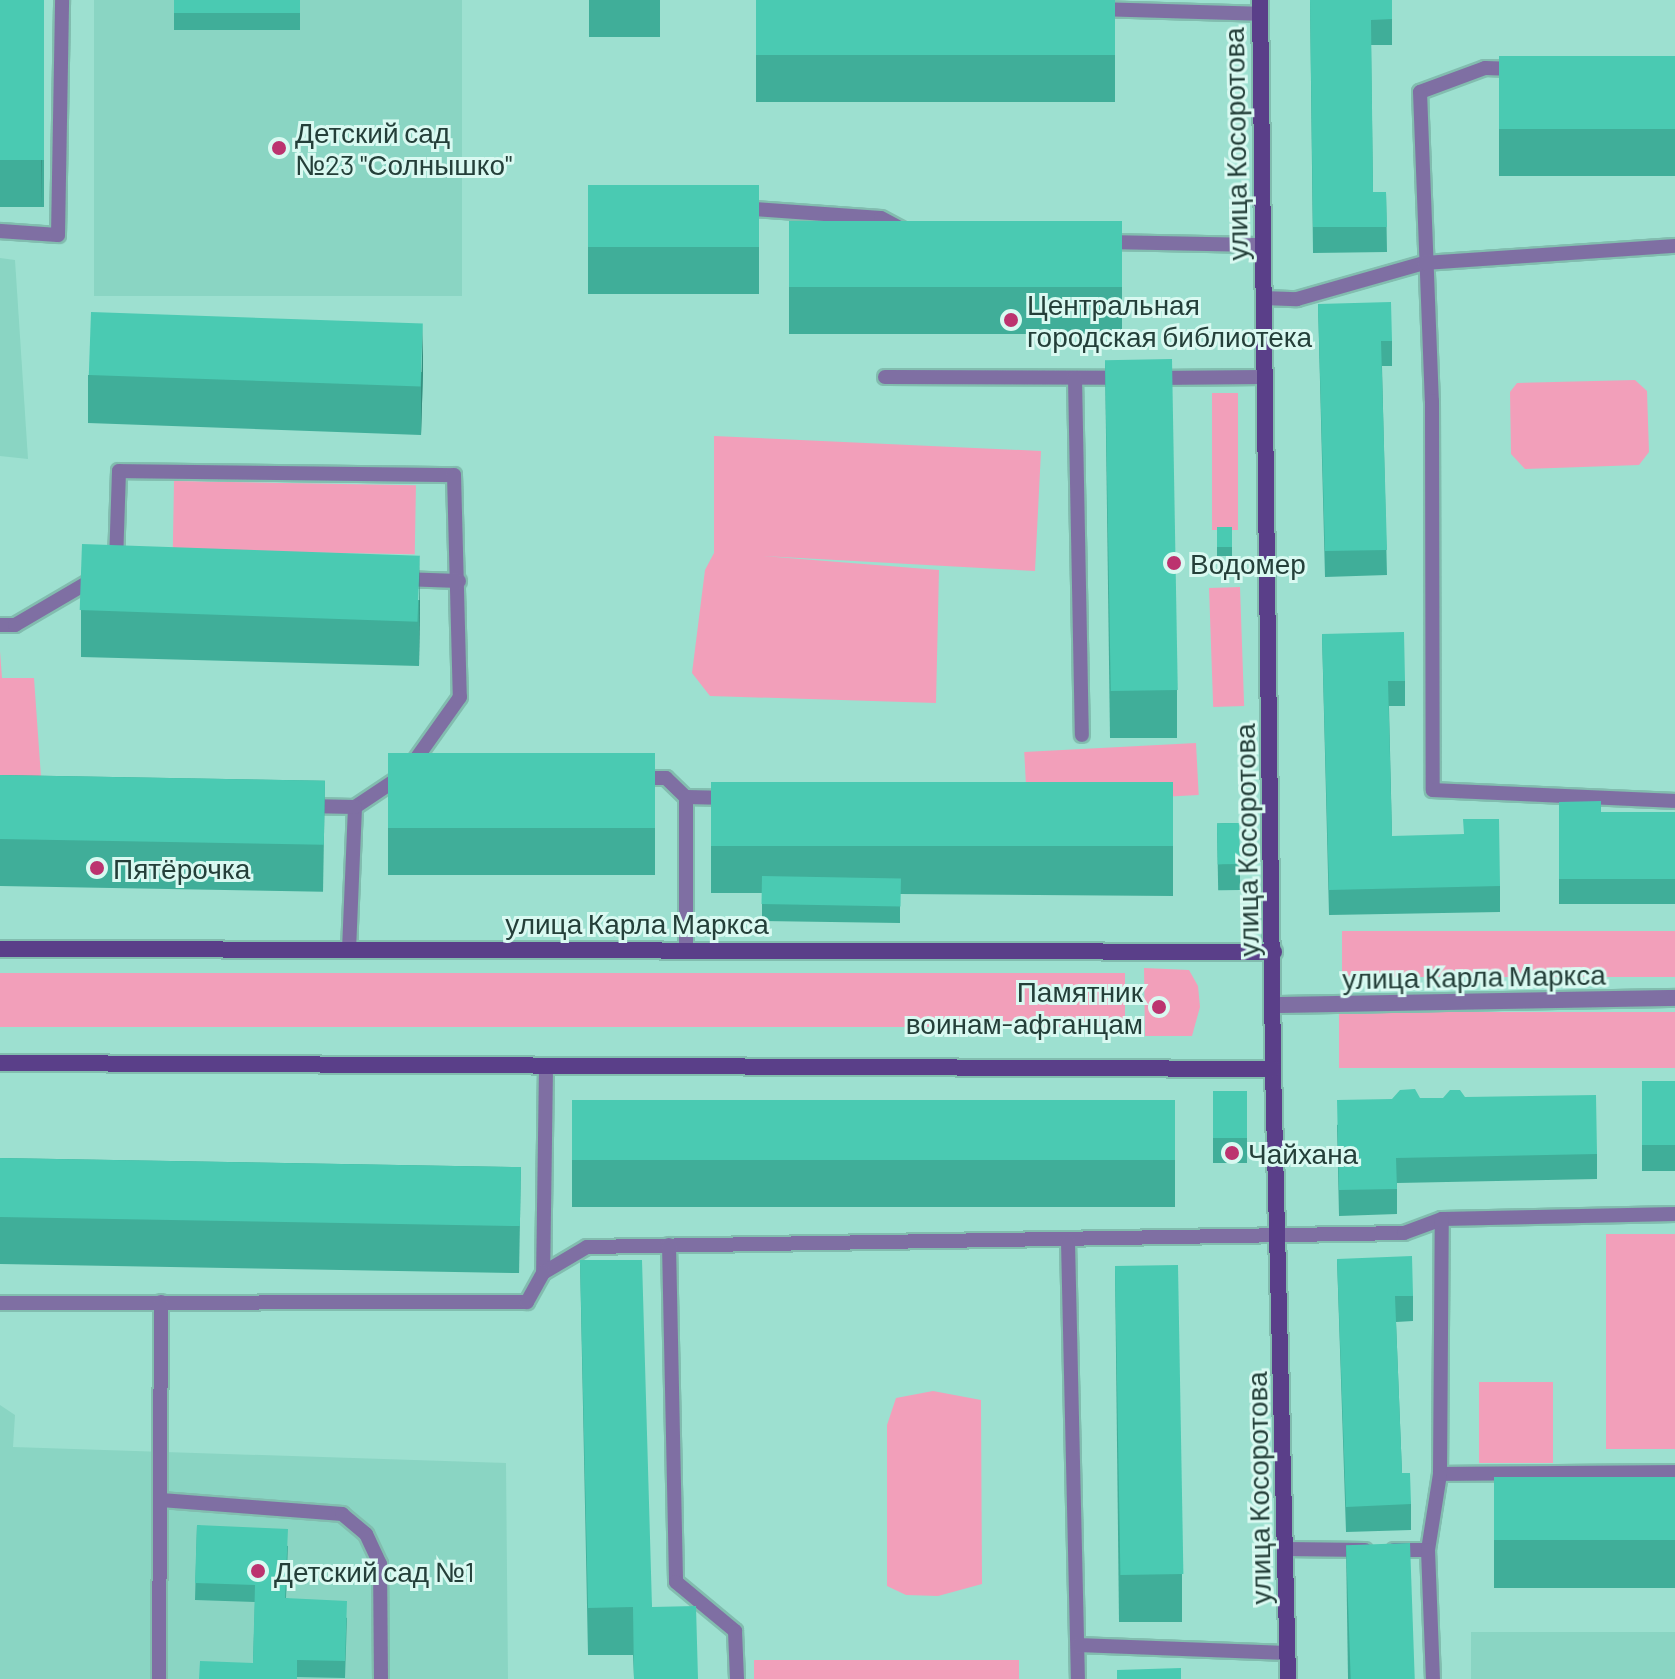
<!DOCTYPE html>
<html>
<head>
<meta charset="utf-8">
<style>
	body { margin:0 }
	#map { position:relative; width:1675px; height:1679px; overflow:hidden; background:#9de0d0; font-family:Barlow,sans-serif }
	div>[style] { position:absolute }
	.built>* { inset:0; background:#8ad5c3; transform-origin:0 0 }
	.green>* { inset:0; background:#f29fba; transform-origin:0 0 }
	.roads { filter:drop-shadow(2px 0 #82bdaf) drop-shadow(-2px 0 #82bdaf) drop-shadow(0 2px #82bdaf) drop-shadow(0 -2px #82bdaf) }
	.lane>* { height:14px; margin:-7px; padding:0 7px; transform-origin:7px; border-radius:7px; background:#7f6fa3 }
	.street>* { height:16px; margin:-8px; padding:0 8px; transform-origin:8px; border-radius:8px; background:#7f6fa3 }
	.secondary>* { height:16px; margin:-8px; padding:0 8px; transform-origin:8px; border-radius:8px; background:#5a3f89 }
	.wall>* { inset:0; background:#40ae99; transform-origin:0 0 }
	.shaded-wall>* { inset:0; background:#348d7d }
	.building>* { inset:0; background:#4acab2; transform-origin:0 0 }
	.dots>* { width:22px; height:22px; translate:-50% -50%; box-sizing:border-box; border:4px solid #d9f9f1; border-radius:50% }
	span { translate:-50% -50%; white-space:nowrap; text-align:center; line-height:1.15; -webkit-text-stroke:6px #d9f9f1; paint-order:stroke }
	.poi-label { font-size:28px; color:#243f39 }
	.left { translate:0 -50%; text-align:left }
	.right { translate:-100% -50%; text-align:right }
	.street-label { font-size:28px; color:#243f39 }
</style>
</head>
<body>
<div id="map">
	<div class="built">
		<div style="left:94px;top:0;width:368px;height:296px"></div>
		<div style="clip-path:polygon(0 258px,15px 260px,28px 459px,0 456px)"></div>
		<div style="clip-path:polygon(0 1405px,15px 1415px,13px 1447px,506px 1463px,508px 1679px,0 1679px)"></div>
		<div style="left:1675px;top:1632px;width:47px;height:204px;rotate:90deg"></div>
	</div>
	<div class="green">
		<div style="clip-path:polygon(1635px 380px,1647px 391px,1649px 452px,1639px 465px,1525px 469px,1511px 454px,1510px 392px,1517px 383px)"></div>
		<div style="left:1212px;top:393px;width:26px;height:137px"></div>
		<div style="clip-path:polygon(714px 436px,1041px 451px,1035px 571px,763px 556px,939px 570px,936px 703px,710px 696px,692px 673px,705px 570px,714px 553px)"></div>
		<div style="left:174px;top:481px;width:242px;height:69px;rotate:1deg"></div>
		<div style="left:1240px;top:587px;width:119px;height:31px;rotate:88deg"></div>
		<div style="clip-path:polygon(0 651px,2px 678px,34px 678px,41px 777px,0 776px)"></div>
		<div style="left:1196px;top:743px;width:52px;height:172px;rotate:87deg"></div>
		<div style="left:1675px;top:931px;width:46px;height:333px;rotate:90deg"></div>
		<div style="clip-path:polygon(1144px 968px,1189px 970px,1198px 986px,1200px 1007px,1192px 1036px,1145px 1036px)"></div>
		<div style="left:0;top:973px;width:1125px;height:54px"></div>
		<div style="left:1675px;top:1012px;width:56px;height:336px;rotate:90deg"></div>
		<div style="left:1675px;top:1234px;width:215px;height:69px;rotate:90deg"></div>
		<div style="left:1479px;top:1382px;width:74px;height:81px"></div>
		<div style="clip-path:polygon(933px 1391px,981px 1400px,982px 1584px,938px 1596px,906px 1595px,887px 1586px,887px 1425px,896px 1398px)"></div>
		<div style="left:1019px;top:1660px;width:19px;height:265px;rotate:90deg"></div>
	</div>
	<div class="roads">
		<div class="lane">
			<div style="left:1095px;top:9px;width:165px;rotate:1.7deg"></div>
			<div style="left:1515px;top:69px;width:30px;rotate:-178deg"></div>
			<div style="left:1485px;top:68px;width:69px;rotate:159.7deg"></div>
			<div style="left:1420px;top:92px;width:309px;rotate:87.8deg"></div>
			<div style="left:1432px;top:401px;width:389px;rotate:89.9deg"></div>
			<div style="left:1433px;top:790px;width:242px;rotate:2.6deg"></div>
			<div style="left:740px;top:208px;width:141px;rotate:4.1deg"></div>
			<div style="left:881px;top:218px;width:26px;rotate:28deg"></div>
			<div style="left:0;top:231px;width:58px;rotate:3.9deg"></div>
			<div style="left:58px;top:235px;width:235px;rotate:-89deg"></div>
			<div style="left:1102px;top:242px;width:160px;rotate:1.1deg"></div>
			<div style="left:1263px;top:298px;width:34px;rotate:2deg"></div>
			<div style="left:1297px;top:299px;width:132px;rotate:-15.8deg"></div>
			<div style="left:1424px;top:263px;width:252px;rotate:-3.9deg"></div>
			<div style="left:885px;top:377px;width:238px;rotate:0.2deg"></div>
			<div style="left:1075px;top:378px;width:357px;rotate:88.9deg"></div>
			<div style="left:1155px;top:378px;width:108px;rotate:-0.5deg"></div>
			<div style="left:116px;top:562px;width:91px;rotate:-88.1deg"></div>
			<div style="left:119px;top:471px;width:335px;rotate:0.7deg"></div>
			<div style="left:454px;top:475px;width:222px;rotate:88.5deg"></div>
			<div style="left:460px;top:697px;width:93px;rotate:125.4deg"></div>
			<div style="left:406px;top:773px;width:61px;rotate:146.3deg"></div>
			<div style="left:355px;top:807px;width:142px;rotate:92.4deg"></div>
			<div style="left:401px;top:579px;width:58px;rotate:2deg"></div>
			<div style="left:0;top:625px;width:15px"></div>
			<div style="left:15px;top:625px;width:93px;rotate:-30.4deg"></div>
			<div style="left:638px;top:778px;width:28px"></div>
			<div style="left:666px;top:778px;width:28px;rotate:44deg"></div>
			<div style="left:686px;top:797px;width:43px;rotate:1.3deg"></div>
			<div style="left:686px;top:797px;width:152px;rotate:90deg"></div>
			<div style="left:307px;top:806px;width:48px;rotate:1.2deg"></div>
			<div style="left:546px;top:1067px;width:206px;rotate:90.8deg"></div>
			<div style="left:543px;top:1273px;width:51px;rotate:-30.6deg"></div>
			<div style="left:587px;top:1247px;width:817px;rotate:-0.98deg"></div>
			<div style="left:1404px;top:1233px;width:40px;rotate:-20.2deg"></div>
			<div style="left:1442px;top:1219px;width:233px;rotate:-1.2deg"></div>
			<div style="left:1068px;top:1242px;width:437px;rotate:88.7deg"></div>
			<div style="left:669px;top:1245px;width:337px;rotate:88.8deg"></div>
			<div style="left:676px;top:1582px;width:77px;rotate:39.7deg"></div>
			<div style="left:735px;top:1631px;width:48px;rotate:87.6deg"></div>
			<div style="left:0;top:1303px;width:527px;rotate:-0.11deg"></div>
			<div style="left:527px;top:1302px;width:33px;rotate:-61deg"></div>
			<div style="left:1440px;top:1474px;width:235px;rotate:-0.5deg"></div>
			<div style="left:161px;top:1500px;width:182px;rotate:4.4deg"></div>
			<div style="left:342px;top:1514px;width:31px;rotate:40deg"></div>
			<div style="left:366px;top:1534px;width:33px;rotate:65deg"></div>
			<div style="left:380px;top:1564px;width:115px;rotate:89.5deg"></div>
			<div style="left:1285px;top:1549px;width:80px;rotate:0.7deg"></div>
			<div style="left:1394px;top:1550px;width:34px"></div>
			<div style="left:1428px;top:1550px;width:77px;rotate:-81deg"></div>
			<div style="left:1440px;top:1474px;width:255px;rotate:-89.6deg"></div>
			<div style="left:1428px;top:1550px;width:129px;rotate:87.8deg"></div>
			<div style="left:1078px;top:1645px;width:209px;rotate:2.2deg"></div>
			<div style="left:159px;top:1679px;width:377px;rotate:-89.7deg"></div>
		</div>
		<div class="street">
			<div style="left:1274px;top:1005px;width:401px;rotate:-1deg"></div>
		</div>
		<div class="secondary">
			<div style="left:1260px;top:0;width:1069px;rotate:89.3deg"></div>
			<div style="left:1273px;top:1069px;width:610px;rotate:88.59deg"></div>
			<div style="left:0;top:949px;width:1274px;rotate:0.13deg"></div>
			<div style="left:0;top:1063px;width:1273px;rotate:0.27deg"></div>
		</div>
	</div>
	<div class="wall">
		<div style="left:0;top:0;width:44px;height:207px"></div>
		<div style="left:174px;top:0;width:126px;height:30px"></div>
		<div style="left:589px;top:0;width:71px;height:37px"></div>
		<div style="left:756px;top:0;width:359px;height:102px"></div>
		<div style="clip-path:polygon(1310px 0,1392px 0,1392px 45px,1371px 45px,1373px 192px,1386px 192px,1387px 252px,1313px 253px)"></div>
		<div style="left:1675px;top:56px;width:120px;height:176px;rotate:90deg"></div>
		<div style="left:588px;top:185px;width:171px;height:109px"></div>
		<div style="left:789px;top:221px;width:333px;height:113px"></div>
		<div style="clip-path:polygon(1318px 304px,1392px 341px,1392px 366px,1382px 366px,1387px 575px,1325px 577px)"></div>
		<div style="clip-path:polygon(1105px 360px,1177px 690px,1177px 738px,1110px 738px)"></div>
		<div style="clip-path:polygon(423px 372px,421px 435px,88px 423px,88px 375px)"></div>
		<div style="left:1217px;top:527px;width:15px;height:29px"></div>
		<div style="clip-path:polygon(420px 600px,419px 666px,81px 657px,81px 610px)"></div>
		<div style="clip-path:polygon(1322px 634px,1405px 681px,1405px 706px,1389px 706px,1392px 836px,1500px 886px,1500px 912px,1329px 915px)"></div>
		<div style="left:388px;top:753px;width:267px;height:122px"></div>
		<div style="left:0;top:775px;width:325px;height:111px;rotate:1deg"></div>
		<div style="clip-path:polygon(711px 782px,1173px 784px,1173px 896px,900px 894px,900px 923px,762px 921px,762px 893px,711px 893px)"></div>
		<div style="clip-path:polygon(1559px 802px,1601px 812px,1675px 812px,1675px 904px,1559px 904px)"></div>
		<div style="left:1239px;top:823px;width:67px;height:22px;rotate:89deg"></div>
		<div style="left:1675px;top:1081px;width:90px;height:33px;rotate:90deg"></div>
		<div style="left:1213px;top:1091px;width:34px;height:72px"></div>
		<div style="clip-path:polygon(1420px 1098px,1597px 1154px,1597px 1179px,1397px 1183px,1397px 1214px,1339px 1216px,1337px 1125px)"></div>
		<div style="left:1175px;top:1100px;width:107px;height:603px;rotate:90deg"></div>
		<div style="left:0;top:1158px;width:521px;height:106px;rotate:1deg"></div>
		<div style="clip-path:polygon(1337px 1259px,1413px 1296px,1413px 1321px,1396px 1322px,1402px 1473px,1411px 1504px,1411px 1530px,1346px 1532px)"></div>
		<div style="clip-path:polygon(580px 1260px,652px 1607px,698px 1679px,634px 1679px,633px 1655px,588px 1655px)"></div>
		<div style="clip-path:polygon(1115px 1266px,1182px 1574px,1182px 1622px,1119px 1622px)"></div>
		<div style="left:1675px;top:1477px;width:111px;height:181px;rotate:90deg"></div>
		<div style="clip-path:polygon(197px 1525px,288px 1546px,286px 1598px,347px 1618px,345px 1678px,297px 1677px,253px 1663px,255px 1602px,195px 1600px)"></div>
		<div style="clip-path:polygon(1346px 1545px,1414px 1679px,1348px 1679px)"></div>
	</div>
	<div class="shaded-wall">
		<div style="clip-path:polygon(44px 0,41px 208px,41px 161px)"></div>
		<div style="clip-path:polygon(423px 325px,423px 372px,421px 435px,421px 388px)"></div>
		<div style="clip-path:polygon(420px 553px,420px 600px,419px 666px,419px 619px)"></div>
	</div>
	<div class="building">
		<div style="left:0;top:0;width:44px;height:160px"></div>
		<div style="left:174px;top:0;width:126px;height:13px"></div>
		<div style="left:756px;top:0;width:359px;height:55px"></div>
		<div style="clip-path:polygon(1310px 0,1392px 0,1392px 19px,1371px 20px,1373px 192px,1386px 192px,1387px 227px,1313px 227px)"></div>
		<div style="left:1675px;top:56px;width:73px;height:176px;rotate:90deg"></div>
		<div style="left:588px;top:185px;width:171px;height:62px"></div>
		<div style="left:789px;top:221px;width:333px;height:66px"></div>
		<div style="clip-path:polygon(1391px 302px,1392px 341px,1381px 341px,1387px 550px,1325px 551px,1318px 304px)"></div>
		<div style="left:91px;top:312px;width:332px;height:63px;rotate:2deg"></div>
		<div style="left:1172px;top:359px;width:331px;height:67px;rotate:89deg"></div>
		<div style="left:1217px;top:527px;width:15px;height:20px"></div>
		<div style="left:82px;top:544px;width:338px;height:66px;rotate:2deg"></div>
		<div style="clip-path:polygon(1404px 632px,1405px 681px,1388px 681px,1392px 836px,1464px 834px,1463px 819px,1499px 819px,1500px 886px,1329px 890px,1322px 634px)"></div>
		<div style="left:388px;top:753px;width:267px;height:75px"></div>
		<div style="left:0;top:775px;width:325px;height:64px;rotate:1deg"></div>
		<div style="left:711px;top:782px;width:462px;height:64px"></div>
		<div style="clip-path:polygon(1601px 801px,1601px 812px,1675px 812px,1675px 879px,1559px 879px,1559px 802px)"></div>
		<div style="left:1239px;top:823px;width:41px;height:22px;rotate:89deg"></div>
		<div style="left:762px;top:876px;width:139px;height:28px;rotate:1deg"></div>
		<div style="left:1675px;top:1081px;width:64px;height:33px;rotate:90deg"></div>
		<div style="clip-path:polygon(1415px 1089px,1420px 1098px,1443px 1098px,1450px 1090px,1460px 1090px,1465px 1097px,1596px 1095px,1597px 1154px,1396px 1158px,1397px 1189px,1339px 1190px,1337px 1100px,1392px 1099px,1400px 1090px)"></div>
		<div style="left:1213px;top:1091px;width:34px;height:47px"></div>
		<div style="left:1175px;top:1100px;width:60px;height:603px;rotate:90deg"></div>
		<div style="left:0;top:1158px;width:521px;height:59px;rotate:1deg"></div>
		<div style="clip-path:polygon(1412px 1256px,1413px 1296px,1395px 1296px,1402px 1473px,1410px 1473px,1411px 1504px,1346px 1507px,1337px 1259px)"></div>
		<div style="clip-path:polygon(580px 1260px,642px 1260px,652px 1607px,696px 1606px,698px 1679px,634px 1679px,633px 1607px,588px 1608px)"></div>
		<div style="left:1178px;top:1265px;width:309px;height:63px;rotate:89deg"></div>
		<div style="left:1675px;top:1477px;width:63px;height:181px;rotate:90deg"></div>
		<div style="clip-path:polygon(197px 1525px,288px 1529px,285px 1598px,347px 1601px,345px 1661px,297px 1660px,297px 1679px,199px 1679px,200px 1661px,253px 1663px,255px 1585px,195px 1583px)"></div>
		<div style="left:1410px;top:1543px;width:136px;height:64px;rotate:88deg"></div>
		<div style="clip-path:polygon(1181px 1668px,1181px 1679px,1117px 1679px,1117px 1670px)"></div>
	</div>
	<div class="dots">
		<div style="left:279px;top:148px;background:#bc336f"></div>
		<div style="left:1011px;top:320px;background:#bc336f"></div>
		<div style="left:1174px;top:563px;background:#bc336f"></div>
		<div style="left:97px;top:868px;background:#bc336f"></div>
		<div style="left:1159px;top:1007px;background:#bc336f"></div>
		<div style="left:1232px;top:1153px;background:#bc336f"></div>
		<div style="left:258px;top:1571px;background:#bc336f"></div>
	</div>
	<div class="poi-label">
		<span class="left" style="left:295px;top:148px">Детский сад<br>№23 "Солнышко"</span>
		<span class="left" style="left:1027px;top:320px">Центральная<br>городская библиотека</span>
		<span class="left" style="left:1190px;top:563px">Водомер</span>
		<span class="left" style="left:113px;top:868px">Пятёрочка</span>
		<span class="right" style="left:1143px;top:1007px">Памятник<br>воинам-афганцам</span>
		<span class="left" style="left:1248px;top:1153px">Чайхана</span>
		<span class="left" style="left:274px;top:1571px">Детский сад №1</span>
	</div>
	<div class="street-label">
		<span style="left:1235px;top:144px;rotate:-91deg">улица Косоротова</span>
		<span style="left:1246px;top:840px;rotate:-91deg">улица Косоротова</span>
		<span style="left:637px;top:923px">улица Карла Маркса</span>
		<span style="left:1474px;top:976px;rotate:-1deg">улица Карла Маркса</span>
		<span style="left:1258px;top:1488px;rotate:-91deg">улица Косоротова</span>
	</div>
</div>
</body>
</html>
